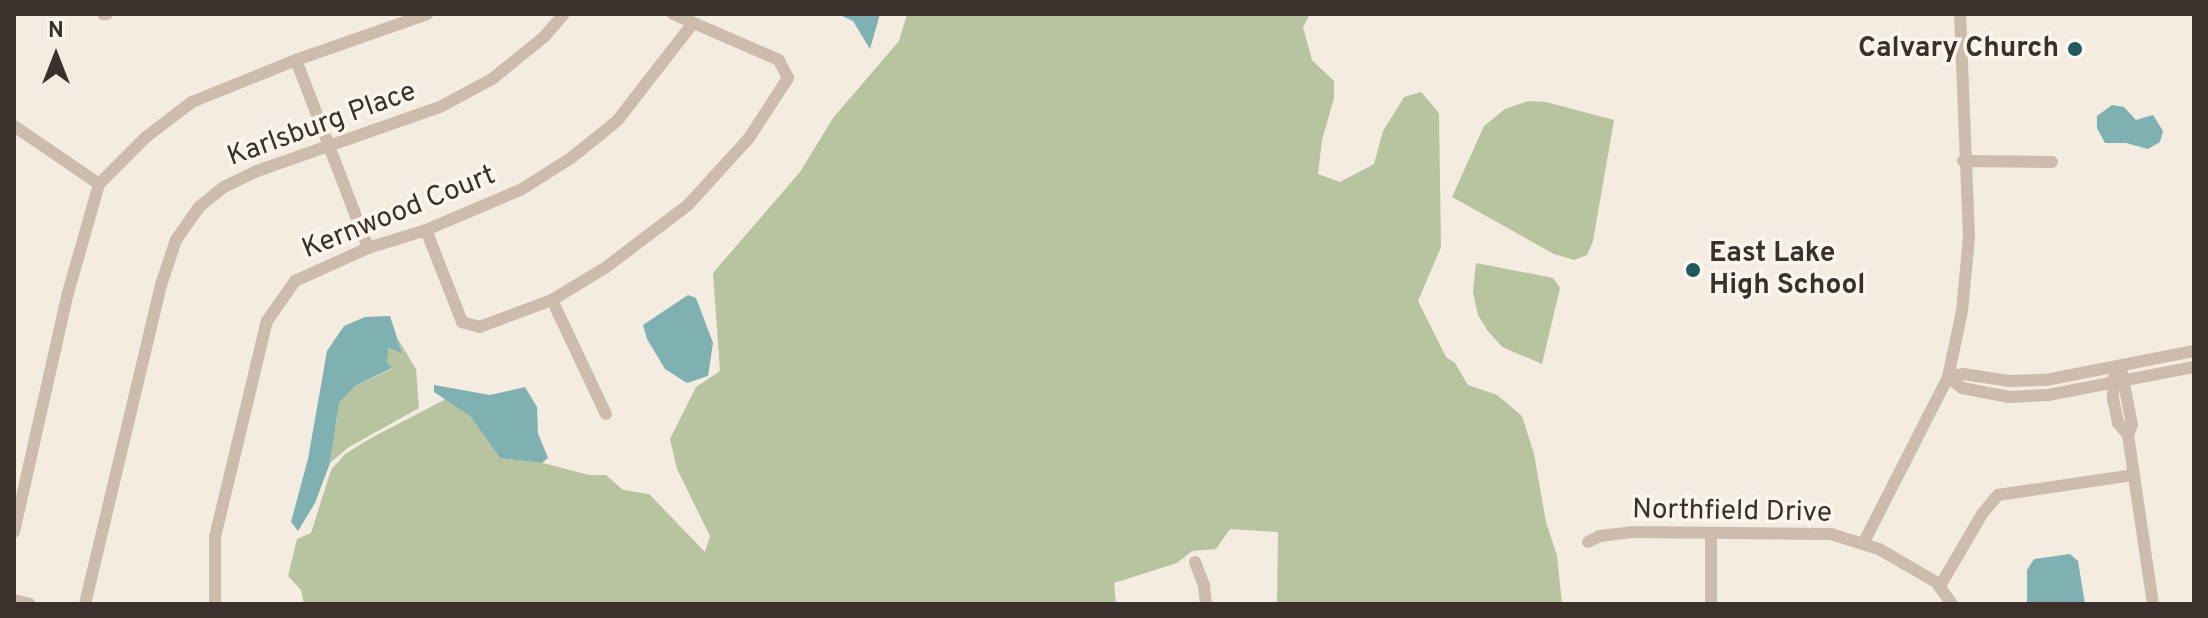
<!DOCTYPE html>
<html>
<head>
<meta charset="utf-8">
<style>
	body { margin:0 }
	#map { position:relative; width:2208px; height:618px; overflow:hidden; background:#f4ebe1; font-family:Overpass,sans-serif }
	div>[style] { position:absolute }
	.green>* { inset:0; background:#b8c4a0 }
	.water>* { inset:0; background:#7fb0b2 }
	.minor>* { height:12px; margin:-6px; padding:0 6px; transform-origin:6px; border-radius:6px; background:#cdbbac }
	.dots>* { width:22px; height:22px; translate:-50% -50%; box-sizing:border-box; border:4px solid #fbf5ee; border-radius:50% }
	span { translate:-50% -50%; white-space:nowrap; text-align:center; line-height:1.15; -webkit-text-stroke:7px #fbf5ee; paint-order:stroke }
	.poi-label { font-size:28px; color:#3b302b; font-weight:700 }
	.right { translate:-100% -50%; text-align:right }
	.left { translate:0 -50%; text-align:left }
	.street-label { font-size:28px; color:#3b302b }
	.frame { position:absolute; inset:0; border:16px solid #3b302b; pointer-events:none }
	.north { position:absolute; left:16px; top:16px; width:80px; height:80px; -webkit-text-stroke:6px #fbf5ee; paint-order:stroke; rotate:0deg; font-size:22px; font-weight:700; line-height:32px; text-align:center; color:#3b302b }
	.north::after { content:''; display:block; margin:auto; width:28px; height:36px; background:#3b302b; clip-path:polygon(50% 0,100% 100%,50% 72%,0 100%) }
</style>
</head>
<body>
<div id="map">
	<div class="green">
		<div style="clip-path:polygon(907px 14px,1310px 14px,1303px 27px,1312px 60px,1334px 81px,1334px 98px,1322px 140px,1318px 174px,1340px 182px,1374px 164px,1383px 131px,1404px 97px,1421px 92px,1439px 113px,1441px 247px,1418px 301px,1446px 357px,1455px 363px,1468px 385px,1497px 395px,1522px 416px,1534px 454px,1546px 522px,1557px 556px,1562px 604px,1277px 604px,1278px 532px,1230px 529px,1216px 549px,1192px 551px,1177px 563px,1114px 583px,1116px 604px,304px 604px,301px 590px,288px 576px,297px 539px,311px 533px,331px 470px,345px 454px,371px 438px,446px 399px,470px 416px,500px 458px,543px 463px,589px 475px,606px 475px,623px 490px,649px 494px,705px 552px,710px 536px,677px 469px,670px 439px,696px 387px,720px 371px,713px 273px,800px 172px,833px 118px,899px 41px)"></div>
		<div style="clip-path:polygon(1528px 101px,1546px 102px,1614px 120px,1593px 241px,1587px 255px,1574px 260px,1554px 254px,1452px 197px,1484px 126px,1505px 109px)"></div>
		<div style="clip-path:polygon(1476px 263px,1553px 278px,1560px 288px,1542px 364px,1502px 347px,1487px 330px,1478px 315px,1473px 292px)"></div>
		<div style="clip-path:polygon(398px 339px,416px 369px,419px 408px,349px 447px,330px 463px,339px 403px,355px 386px,392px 369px,387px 362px,387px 348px,401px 352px)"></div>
	</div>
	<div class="water">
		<div style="clip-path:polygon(838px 14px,880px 14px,870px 49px,853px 21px)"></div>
		<div style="clip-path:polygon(2112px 105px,2124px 107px,2136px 120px,2153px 115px,2163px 131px,2160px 142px,2148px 149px,2126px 143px,2105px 143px,2097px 128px,2097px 116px)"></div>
		<div style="clip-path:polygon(688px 295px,696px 298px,713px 343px,708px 376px,687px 383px,665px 369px,647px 339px,643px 325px)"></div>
		<div style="clip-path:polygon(390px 316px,402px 353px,388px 348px,387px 362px,392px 368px,355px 386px,339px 403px,330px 463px,315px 503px,298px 531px,291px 522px,308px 459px,327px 351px,344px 326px,365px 317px)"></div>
		<div style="clip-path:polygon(434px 385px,490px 395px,525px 387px,537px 407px,538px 433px,548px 458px,542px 463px,500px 458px,470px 416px,434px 392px)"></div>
		<div style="clip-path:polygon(2070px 554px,2078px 561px,2085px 604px,2027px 604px,2027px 570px,2034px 559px)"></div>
	</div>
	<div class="minor">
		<div style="left:103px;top:14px;width:4px"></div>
		<div style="left:296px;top:60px;width:201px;rotate:69deg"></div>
		<div style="left:14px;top:126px;width:103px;rotate:34.3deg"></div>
		<div style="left:1963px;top:161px;width:89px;rotate:0.6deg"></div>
		<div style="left:426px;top:230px;width:99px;rotate:68.6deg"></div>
		<div style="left:462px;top:322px;width:18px;rotate:16deg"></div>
		<div style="left:479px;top:327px;width:78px;rotate:-20.3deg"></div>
		<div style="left:552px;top:300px;width:62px;rotate:-31.1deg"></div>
		<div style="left:605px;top:268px;width:104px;rotate:-37.2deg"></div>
		<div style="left:688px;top:205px;width:91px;rotate:-47.7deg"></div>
		<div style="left:749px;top:138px;width:72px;rotate:-57deg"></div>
		<div style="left:788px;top:78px;width:20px;rotate:-117deg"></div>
		<div style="left:779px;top:60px;width:116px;rotate:-156.5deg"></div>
		<div style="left:552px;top:300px;width:126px;rotate:64.7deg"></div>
		<div style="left:2122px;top:373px;width:53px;rotate:79.1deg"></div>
		<div style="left:2132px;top:425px;width:11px;rotate:112deg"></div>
		<div style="left:1948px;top:377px;width:18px;rotate:38deg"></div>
		<div style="left:1962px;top:388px;width:48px;rotate:10.8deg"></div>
		<div style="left:2009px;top:397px;width:39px;rotate:-3deg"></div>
		<div style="left:2048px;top:395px;width:149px;rotate:-10.9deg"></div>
		<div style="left:1948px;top:377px;width:15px;rotate:-11deg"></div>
		<div style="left:1963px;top:374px;width:48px;rotate:8.5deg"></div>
		<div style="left:2010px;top:381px;width:36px;rotate:-2deg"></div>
		<div style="left:2046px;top:380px;width:151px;rotate:-11.1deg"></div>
		<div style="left:2114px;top:377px;width:22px;rotate:93deg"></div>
		<div style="left:2113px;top:399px;width:25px;rotate:78deg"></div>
		<div style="left:2118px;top:423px;width:16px;rotate:50deg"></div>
		<div style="left:2128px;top:435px;width:171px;rotate:81.6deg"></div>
		<div style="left:14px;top:532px;width:245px;rotate:-77.3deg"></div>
		<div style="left:68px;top:293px;width:113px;rotate:-74.1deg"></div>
		<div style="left:99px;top:184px;width:66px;rotate:-45deg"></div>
		<div style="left:146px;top:137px;width:58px;rotate:-37.3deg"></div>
		<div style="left:192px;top:102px;width:112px;rotate:-22deg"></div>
		<div style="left:296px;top:60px;width:139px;rotate:-19.3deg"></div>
		<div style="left:1588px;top:542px;width:13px;rotate:-27deg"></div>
		<div style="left:1600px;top:536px;width:32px;rotate:-7deg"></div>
		<div style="left:1632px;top:532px;width:199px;rotate:0.6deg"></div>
		<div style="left:1831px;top:534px;width:50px;rotate:17.4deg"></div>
		<div style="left:1879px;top:549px;width:66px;rotate:30.1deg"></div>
		<div style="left:1936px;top:582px;width:27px;rotate:54deg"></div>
		<div style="left:1863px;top:544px;width:187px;rotate:-63deg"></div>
		<div style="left:1948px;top:377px;width:67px;rotate:-78deg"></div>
		<div style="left:1962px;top:311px;width:74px;rotate:-84.6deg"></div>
		<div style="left:1969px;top:237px;width:223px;rotate:-92.3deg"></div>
		<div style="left:1195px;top:562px;width:26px;rotate:69deg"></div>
		<div style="left:1204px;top:586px;width:18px;rotate:84deg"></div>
		<div style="left:1940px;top:586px;width:83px;rotate:-59.7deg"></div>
		<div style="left:1982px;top:514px;width:25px;rotate:-50deg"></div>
		<div style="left:1998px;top:495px;width:136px;rotate:-8.4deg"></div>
		<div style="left:14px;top:600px;width:16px;rotate:14deg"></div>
		<div style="left:85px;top:604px;width:331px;rotate:-76.6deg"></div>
		<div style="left:162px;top:282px;width:44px;rotate:-71.6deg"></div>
		<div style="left:176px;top:240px;width:40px;rotate:-55.1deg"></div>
		<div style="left:199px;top:207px;width:32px;rotate:-39deg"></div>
		<div style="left:224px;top:187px;width:37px;rotate:-26deg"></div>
		<div style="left:257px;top:171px;width:194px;rotate:-19.3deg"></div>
		<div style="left:440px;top:107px;width:59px;rotate:-28.3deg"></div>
		<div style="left:492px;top:79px;width:67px;rotate:-38.9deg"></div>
		<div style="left:544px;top:37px;width:30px;rotate:-49deg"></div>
		<div style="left:215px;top:604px;width:67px;rotate:-90deg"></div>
		<div style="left:215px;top:537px;width:222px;rotate:-76.5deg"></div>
		<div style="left:267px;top:321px;width:49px;rotate:-55deg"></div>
		<div style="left:295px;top:281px;width:80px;rotate:-24.3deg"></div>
		<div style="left:368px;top:248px;width:61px;rotate:-17.2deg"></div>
		<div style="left:426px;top:230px;width:104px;rotate:-23.1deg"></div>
		<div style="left:522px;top:189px;width:58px;rotate:-32.3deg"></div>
		<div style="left:571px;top:158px;width:59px;rotate:-38.8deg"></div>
		<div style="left:617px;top:121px;width:124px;rotate:-52.2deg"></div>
		<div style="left:1711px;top:604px;width:71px;rotate:-90deg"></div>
	</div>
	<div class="dots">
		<div style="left:2075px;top:49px;background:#1f5a5e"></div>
		<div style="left:1693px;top:270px;background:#1f5a5e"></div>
	</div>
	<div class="poi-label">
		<span class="right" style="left:2059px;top:49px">Calvary Church</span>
		<span class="left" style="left:1709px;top:270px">East Lake<br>High School</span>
	</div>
	<div class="street-label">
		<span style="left:322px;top:125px;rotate:-20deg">Karlsburg Place</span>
		<span style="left:399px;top:213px;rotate:-22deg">Kernwood Court</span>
		<span style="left:1732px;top:512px;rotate:1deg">Northfield Drive</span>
	</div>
	<div class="frame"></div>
	<div class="north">N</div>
</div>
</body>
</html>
